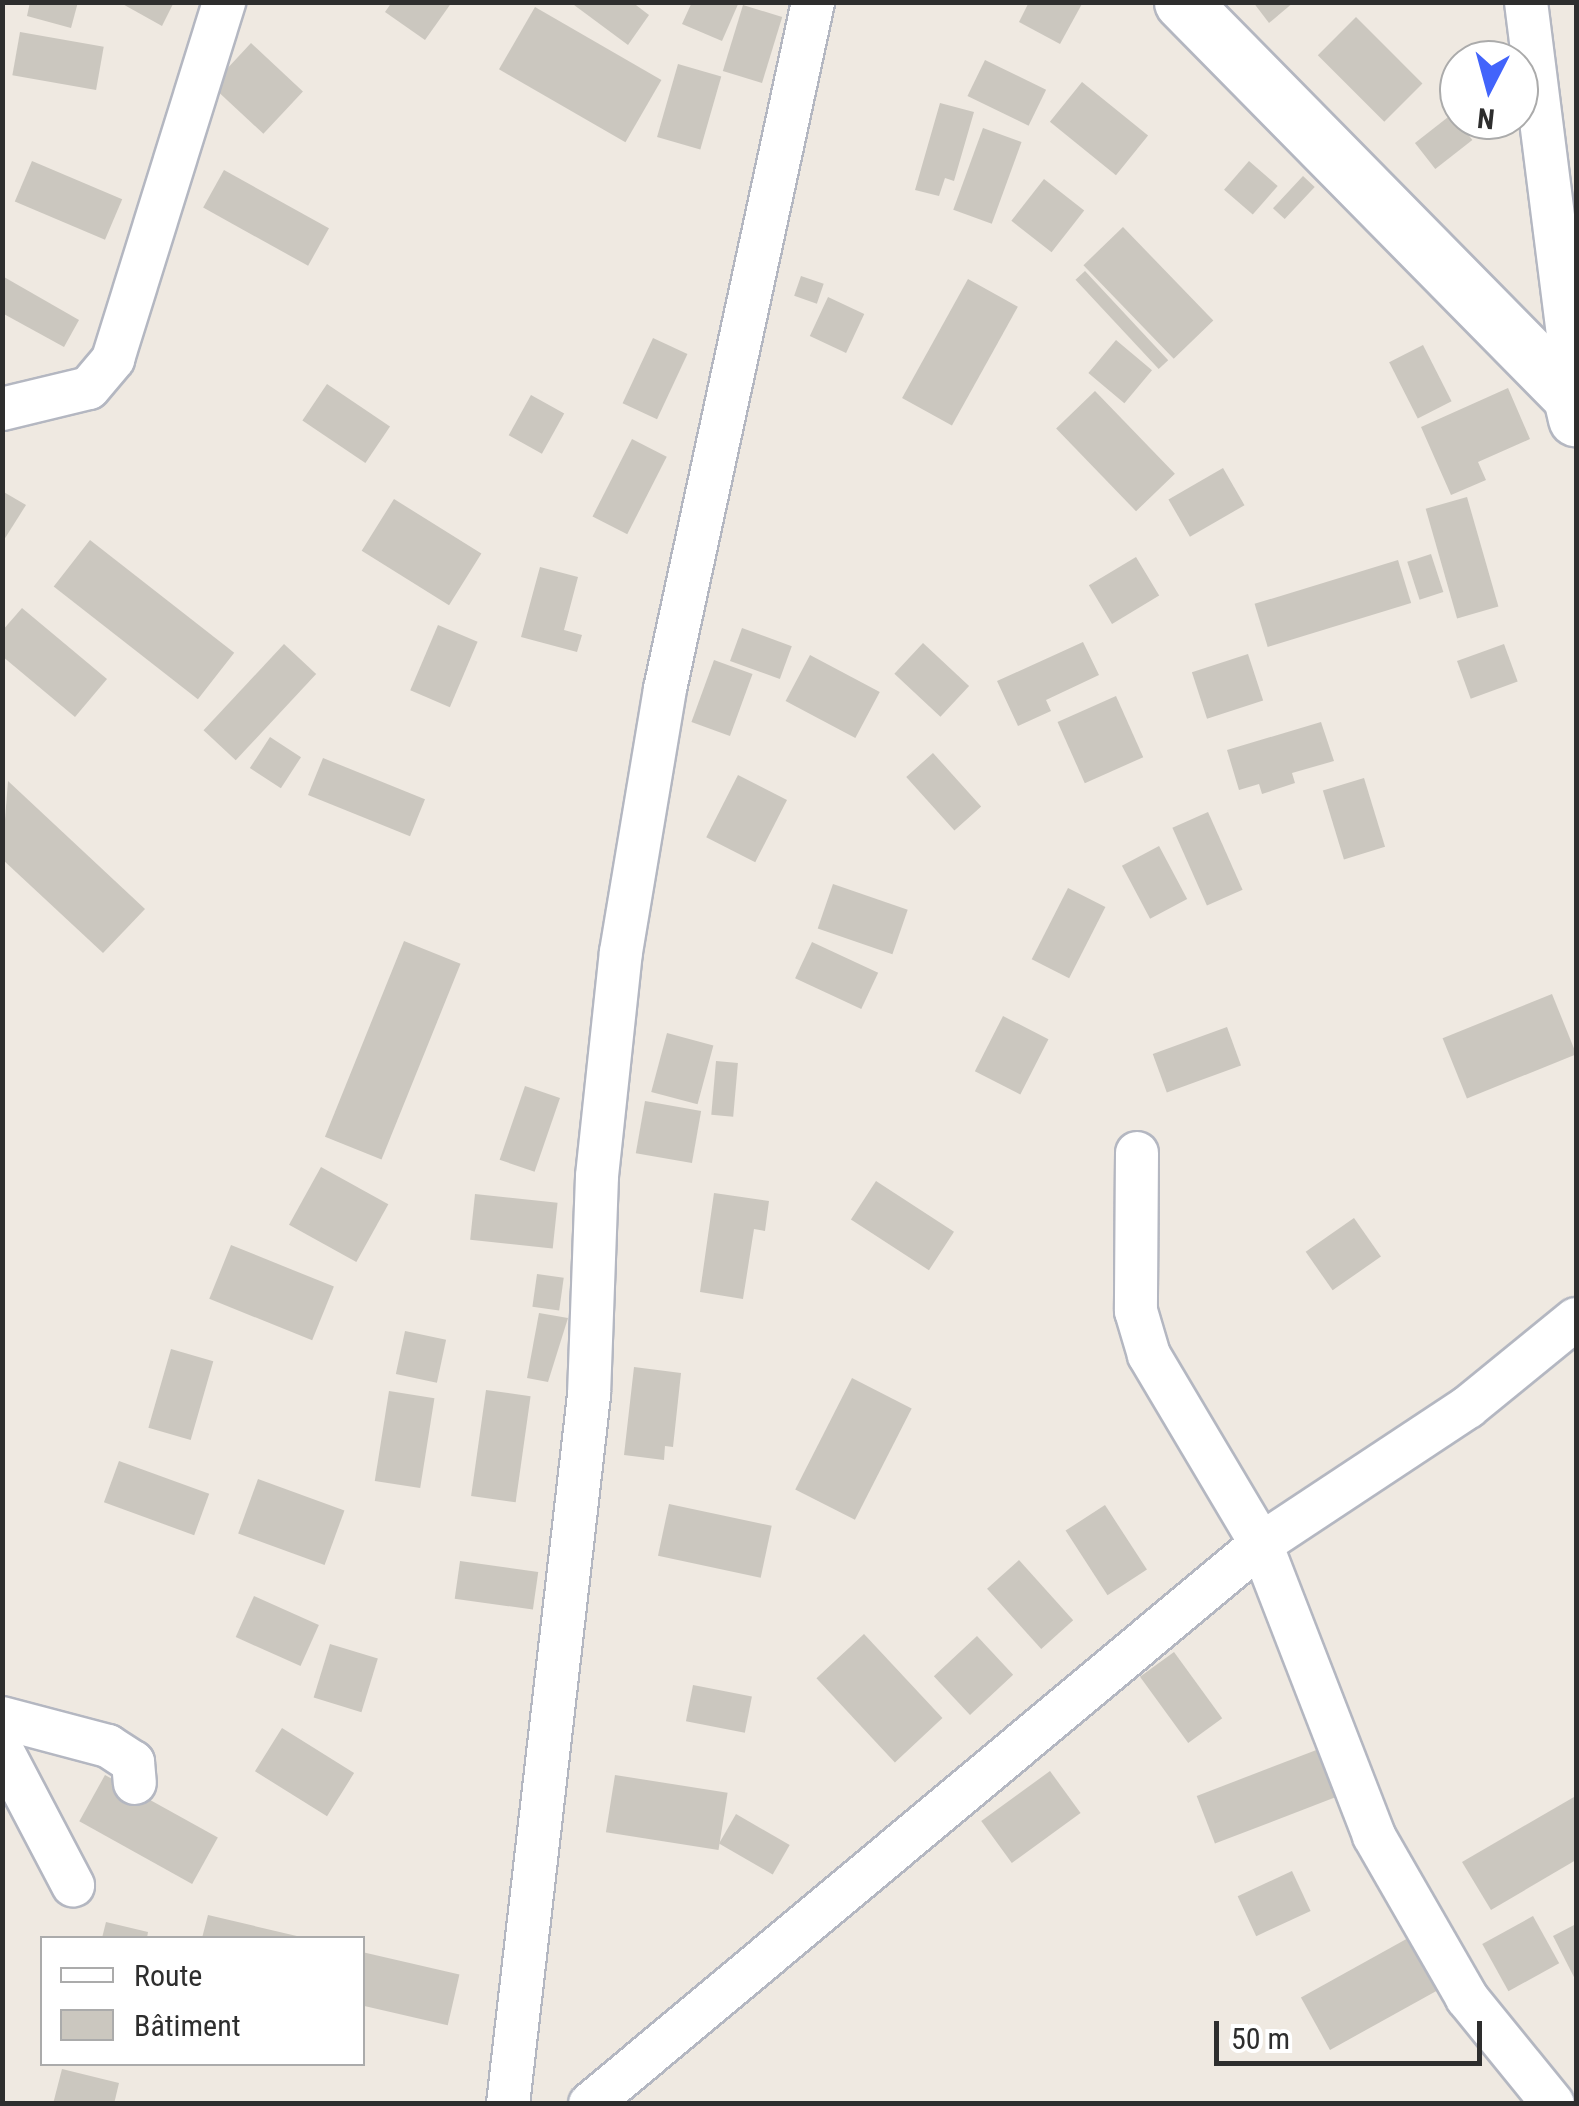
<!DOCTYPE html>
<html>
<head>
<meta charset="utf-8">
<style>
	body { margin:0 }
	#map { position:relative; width:1579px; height:2106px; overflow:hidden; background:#efe9e1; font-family:"Roboto Condensed",sans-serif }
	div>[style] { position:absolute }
	.building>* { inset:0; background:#cbc7bf; transform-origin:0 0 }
	.roads { filter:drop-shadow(2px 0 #b4b7c1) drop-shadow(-2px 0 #b4b7c1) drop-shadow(0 2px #b4b7c1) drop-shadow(0 -2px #b4b7c1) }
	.street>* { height:42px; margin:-21px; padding:0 21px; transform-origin:21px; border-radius:21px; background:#fff }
	.secondary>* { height:55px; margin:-27.5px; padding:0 27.5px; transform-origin:27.5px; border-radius:27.5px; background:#fff }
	span { translate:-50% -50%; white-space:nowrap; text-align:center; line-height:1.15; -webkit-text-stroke:8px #fff; paint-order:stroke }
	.frame { position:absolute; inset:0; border:5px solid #2e2e2e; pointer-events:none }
	.legend { position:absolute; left:40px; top:1936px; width:325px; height:130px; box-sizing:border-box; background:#fff; border:2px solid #ababab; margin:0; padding:12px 18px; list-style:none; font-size:30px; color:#2e2e2e }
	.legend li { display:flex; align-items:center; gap:20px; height:50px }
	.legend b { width:50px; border:2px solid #ababab }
	.north { position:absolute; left:1439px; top:40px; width:100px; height:100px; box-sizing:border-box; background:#fff; border:2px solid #ababab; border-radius:50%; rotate:186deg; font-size:28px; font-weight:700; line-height:40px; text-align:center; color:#2e2e2e }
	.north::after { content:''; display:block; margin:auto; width:35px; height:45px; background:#4264fb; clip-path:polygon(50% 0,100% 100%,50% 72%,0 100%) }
	.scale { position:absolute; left:1214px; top:2021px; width:268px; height:45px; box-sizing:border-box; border:5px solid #2e2e2e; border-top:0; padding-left:12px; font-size:30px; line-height:35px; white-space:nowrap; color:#2e2e2e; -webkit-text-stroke:8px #fff; paint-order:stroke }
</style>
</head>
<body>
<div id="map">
	<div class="building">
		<div style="clip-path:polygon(30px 2px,78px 2px,71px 28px,27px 16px)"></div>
		<div style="clip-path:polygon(119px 2px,174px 2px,162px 26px)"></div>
		<div style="clip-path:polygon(392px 2px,452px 2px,425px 40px,385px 12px)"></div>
		<div style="clip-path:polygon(570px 2px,632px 2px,649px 15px,628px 45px)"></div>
		<div style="clip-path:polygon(692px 2px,739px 2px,722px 41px,682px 24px)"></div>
		<div style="clip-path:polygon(1029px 2px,1083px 2px,1060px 44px,1019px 22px)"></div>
		<div style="clip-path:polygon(1253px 2px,1294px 2px,1269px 23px)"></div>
		<div style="left:743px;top:5px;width:41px;height:69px;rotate:17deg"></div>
		<div style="left:535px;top:7px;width:146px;height:72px;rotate:30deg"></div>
		<div style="left:1356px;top:17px;width:94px;height:54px;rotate:45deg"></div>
		<div style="left:20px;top:32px;width:85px;height:44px;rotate:10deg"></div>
		<div style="left:251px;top:43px;width:71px;height:58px;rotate:43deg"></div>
		<div style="left:985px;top:60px;width:68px;height:40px;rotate:26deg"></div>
		<div style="left:678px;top:64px;width:45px;height:76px;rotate:16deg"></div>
		<div style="left:1082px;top:82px;width:85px;height:51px;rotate:39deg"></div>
		<div style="clip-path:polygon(940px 103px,974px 112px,954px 181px,945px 178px,939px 196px,915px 190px)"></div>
		<div style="left:1452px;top:114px;width:33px;height:47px;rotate:52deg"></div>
		<div style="left:983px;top:128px;width:41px;height:87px;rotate:20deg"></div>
		<div style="left:32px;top:161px;width:98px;height:44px;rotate:23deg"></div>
		<div style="left:1249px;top:161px;width:38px;height:38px;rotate:41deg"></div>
		<div style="left:224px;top:170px;width:120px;height:43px;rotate:29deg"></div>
		<div style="left:1303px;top:176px;width:16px;height:44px;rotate:43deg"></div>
		<div style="left:1044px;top:179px;width:51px;height:53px;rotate:38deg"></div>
		<div style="left:1123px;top:227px;width:130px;height:55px;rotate:46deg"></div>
		<div style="left:1085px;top:271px;width:122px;height:13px;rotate:47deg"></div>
		<div style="left:801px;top:276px;width:24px;height:21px;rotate:19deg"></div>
		<div style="clip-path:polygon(4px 277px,79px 320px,64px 347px,2px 313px)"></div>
		<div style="left:968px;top:279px;width:57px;height:136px;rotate:29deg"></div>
		<div style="left:828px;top:297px;width:40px;height:43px;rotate:25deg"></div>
		<div style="left:653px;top:338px;width:38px;height:72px;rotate:25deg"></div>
		<div style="left:1116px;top:340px;width:47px;height:43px;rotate:40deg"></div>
		<div style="left:1423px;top:345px;width:63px;height:38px;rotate:63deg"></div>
		<div style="left:327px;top:384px;width:76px;height:44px;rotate:34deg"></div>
		<div style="clip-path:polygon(1508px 388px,1530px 439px,1478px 462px,1486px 480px,1451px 495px,1421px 427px)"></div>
		<div style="left:1095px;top:391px;width:115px;height:54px;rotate:46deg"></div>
		<div style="left:531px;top:395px;width:38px;height:46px;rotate:29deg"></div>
		<div style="left:632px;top:439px;width:39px;height:87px;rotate:27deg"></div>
		<div style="left:1223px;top:468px;width:43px;height:63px;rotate:60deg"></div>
		<div style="clip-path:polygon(2px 491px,26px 505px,2px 543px)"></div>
		<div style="left:1467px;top:497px;width:114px;height:43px;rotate:74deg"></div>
		<div style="left:394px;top:499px;width:103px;height:61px;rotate:32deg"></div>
		<div style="left:90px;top:540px;width:183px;height:59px;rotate:38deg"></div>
		<div style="left:1431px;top:554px;width:40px;height:25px;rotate:72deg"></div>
		<div style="left:1136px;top:557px;width:45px;height:55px;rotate:59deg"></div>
		<div style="left:1398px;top:560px;width:45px;height:150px;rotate:73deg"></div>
		<div style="clip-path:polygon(540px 567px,578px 577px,564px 630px,582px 635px,577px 652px,521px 637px)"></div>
		<div style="clip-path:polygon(22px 608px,107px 679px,75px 717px,2px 656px,2px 631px)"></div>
		<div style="left:438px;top:625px;width:43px;height:71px;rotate:23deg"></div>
		<div style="left:742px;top:628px;width:53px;height:35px;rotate:20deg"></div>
		<div style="clip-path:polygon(1083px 642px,1099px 675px,1046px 700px,1051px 711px,1018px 726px,997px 681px)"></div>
		<div style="left:923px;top:643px;width:63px;height:42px;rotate:43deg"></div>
		<div style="left:284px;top:644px;width:44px;height:118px;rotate:43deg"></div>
		<div style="left:1504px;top:644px;width:40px;height:50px;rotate:70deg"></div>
		<div style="left:1248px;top:654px;width:49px;height:59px;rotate:72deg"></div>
		<div style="left:810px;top:655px;width:79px;height:52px;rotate:28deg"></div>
		<div style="left:714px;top:660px;width:41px;height:66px;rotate:20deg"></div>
		<div style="left:1116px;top:696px;width:67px;height:64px;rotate:66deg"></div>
		<div style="clip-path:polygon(1321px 722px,1334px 761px,1292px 773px,1295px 783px,1262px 794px,1259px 784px,1239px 790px,1227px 750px)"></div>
		<div style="left:270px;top:737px;width:37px;height:37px;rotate:33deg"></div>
		<div style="left:933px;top:753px;width:72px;height:36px;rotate:48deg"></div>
		<div style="left:323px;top:758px;width:110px;height:40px;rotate:22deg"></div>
		<div style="left:738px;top:775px;width:55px;height:70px;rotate:27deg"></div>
		<div style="left:1364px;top:778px;width:72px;height:43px;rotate:73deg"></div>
		<div style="clip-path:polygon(8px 781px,145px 909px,103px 953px,2px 859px)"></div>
		<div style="left:1208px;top:812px;width:85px;height:39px;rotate:66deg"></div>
		<div style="left:1159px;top:846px;width:60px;height:42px;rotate:62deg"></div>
		<div style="left:833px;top:884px;width:79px;height:47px;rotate:19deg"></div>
		<div style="left:1068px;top:888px;width:42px;height:80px;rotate:27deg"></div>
		<div style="left:404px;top:941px;width:61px;height:211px;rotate:22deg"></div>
		<div style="left:812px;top:942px;width:73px;height:40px;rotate:25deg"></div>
		<div style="left:1552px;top:994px;width:65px;height:118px;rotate:68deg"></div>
		<div style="left:1003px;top:1016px;width:51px;height:62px;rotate:27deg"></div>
		<div style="left:1227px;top:1027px;width:41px;height:79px;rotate:70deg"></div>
		<div style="left:667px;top:1033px;width:48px;height:61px;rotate:15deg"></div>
		<div style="left:716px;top:1061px;width:22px;height:54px;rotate:5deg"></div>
		<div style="left:525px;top:1086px;width:37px;height:78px;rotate:19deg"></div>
		<div style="left:645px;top:1101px;width:57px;height:53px;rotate:10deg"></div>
		<div style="left:321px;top:1167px;width:77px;height:66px;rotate:29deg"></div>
		<div style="left:876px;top:1181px;width:93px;height:46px;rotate:33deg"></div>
		<div style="clip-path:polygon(714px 1193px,769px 1201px,765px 1231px,754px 1229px,743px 1299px,700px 1292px)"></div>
		<div style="left:475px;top:1194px;width:83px;height:46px;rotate:6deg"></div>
		<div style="left:1354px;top:1218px;width:47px;height:59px;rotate:55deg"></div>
		<div style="left:231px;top:1245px;width:111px;height:58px;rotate:22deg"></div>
		<div style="left:537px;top:1274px;width:27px;height:33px;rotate:8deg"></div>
		<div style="clip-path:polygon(539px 1313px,568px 1318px,548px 1382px,527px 1378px)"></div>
		<div style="left:405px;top:1331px;width:42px;height:44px;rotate:12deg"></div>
		<div style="left:171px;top:1349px;width:44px;height:82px;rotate:16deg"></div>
		<div style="clip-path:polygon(634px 1367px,681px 1373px,673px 1447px,665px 1446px,664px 1460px,624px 1455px)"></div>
		<div style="left:852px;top:1378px;width:67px;height:125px;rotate:27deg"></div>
		<div style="left:486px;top:1390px;width:45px;height:107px;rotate:8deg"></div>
		<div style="left:389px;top:1391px;width:46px;height:91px;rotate:9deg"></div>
		<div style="left:119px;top:1461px;width:96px;height:44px;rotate:20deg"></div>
		<div style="left:258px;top:1479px;width:92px;height:58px;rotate:20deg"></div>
		<div style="left:669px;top:1504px;width:105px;height:53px;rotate:12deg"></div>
		<div style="left:1105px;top:1505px;width:77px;height:47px;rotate:57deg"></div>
		<div style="left:1019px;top:1560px;width:81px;height:43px;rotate:48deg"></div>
		<div style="left:460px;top:1561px;width:79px;height:38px;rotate:8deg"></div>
		<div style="left:254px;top:1596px;width:71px;height:45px;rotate:24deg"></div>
		<div style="left:864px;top:1634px;width:115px;height:65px;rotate:47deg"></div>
		<div style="left:977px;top:1636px;width:53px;height:59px;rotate:47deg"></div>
		<div style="left:330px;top:1644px;width:50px;height:56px;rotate:17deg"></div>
		<div style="left:1174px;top:1652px;width:82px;height:42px;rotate:54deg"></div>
		<div style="left:693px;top:1685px;width:60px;height:37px;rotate:11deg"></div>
		<div style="left:282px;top:1728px;width:85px;height:51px;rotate:32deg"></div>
		<div style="left:1319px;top:1749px;width:51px;height:131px;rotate:69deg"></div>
		<div style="left:1050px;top:1771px;width:52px;height:85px;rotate:54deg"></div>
		<div style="left:105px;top:1775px;width:129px;height:53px;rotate:29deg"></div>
		<div style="left:615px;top:1775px;width:114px;height:58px;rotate:9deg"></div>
		<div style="clip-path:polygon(1574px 1797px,1576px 1860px,1491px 1910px,1462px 1862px)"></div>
		<div style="left:736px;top:1814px;width:62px;height:34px;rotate:30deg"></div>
		<div style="left:1292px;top:1871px;width:44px;height:60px;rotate:65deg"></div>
		<div style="clip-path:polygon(208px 1915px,301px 1937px,301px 1938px,202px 1938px)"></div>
		<div style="left:1533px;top:1916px;width:54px;height:58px;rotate:61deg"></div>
		<div style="clip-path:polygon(106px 1922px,148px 1932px,147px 1938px,102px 1938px)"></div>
		<div style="clip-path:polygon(1576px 1924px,1576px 1981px,1553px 1936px)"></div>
		<div style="left:1419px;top:1932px;width:60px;height:135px;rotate:61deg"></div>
		<div style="left:362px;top:1952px;width:100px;height:52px;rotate:13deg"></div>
		<div style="clip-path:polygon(62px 2069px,119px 2083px,114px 2104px,53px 2104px)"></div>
	</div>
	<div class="roads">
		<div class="street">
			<div style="left:1526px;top:2px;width:401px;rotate:82.8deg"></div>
			<div style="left:2px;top:409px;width:89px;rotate:-13.6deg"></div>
			<div style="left:89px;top:388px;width:38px;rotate:-50deg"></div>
			<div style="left:113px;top:359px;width:374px;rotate:-72.7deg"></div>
			<div style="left:1137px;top:1153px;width:158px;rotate:90.4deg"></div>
			<div style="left:1136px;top:1311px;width:46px;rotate:73.5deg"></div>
			<div style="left:1149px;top:1355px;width:220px;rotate:59.3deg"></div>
			<div style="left:1261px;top:1544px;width:313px;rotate:68.8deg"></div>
			<div style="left:1374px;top:1836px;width:187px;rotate:60.1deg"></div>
			<div style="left:1467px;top:1998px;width:136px;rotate:50.9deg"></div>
			<div style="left:2px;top:1718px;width:110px;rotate:14.8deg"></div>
			<div style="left:108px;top:1746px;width:30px;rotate:33deg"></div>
			<div style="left:133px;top:1762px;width:21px;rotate:85deg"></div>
			<div style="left:2px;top:1750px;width:153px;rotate:62.3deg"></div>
			<div style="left:508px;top:2104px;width:714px;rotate:-83.48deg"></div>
			<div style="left:589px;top:1395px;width:219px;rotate:-87.9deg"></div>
			<div style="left:597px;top:1176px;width:225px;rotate:-83.9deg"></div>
			<div style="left:621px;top:952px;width:267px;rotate:-80.5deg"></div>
			<div style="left:665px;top:689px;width:703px;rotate:-77.84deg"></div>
			<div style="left:590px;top:2104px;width:874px;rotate:-39.85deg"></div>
			<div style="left:1261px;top:1544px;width:248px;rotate:-33.5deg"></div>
			<div style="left:1468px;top:1407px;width:139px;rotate:-39.2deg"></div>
		</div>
		<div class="secondary">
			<div style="left:1182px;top:2px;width:554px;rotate:45.44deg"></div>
			<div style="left:1571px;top:397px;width:22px;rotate:77deg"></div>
		</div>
	</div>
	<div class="frame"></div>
	<ul class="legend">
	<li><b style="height:12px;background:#fff"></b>Route</li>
	<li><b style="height:28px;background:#cbc7bf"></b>Bâtiment</li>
	</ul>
	<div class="north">N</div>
	<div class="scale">50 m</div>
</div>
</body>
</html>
